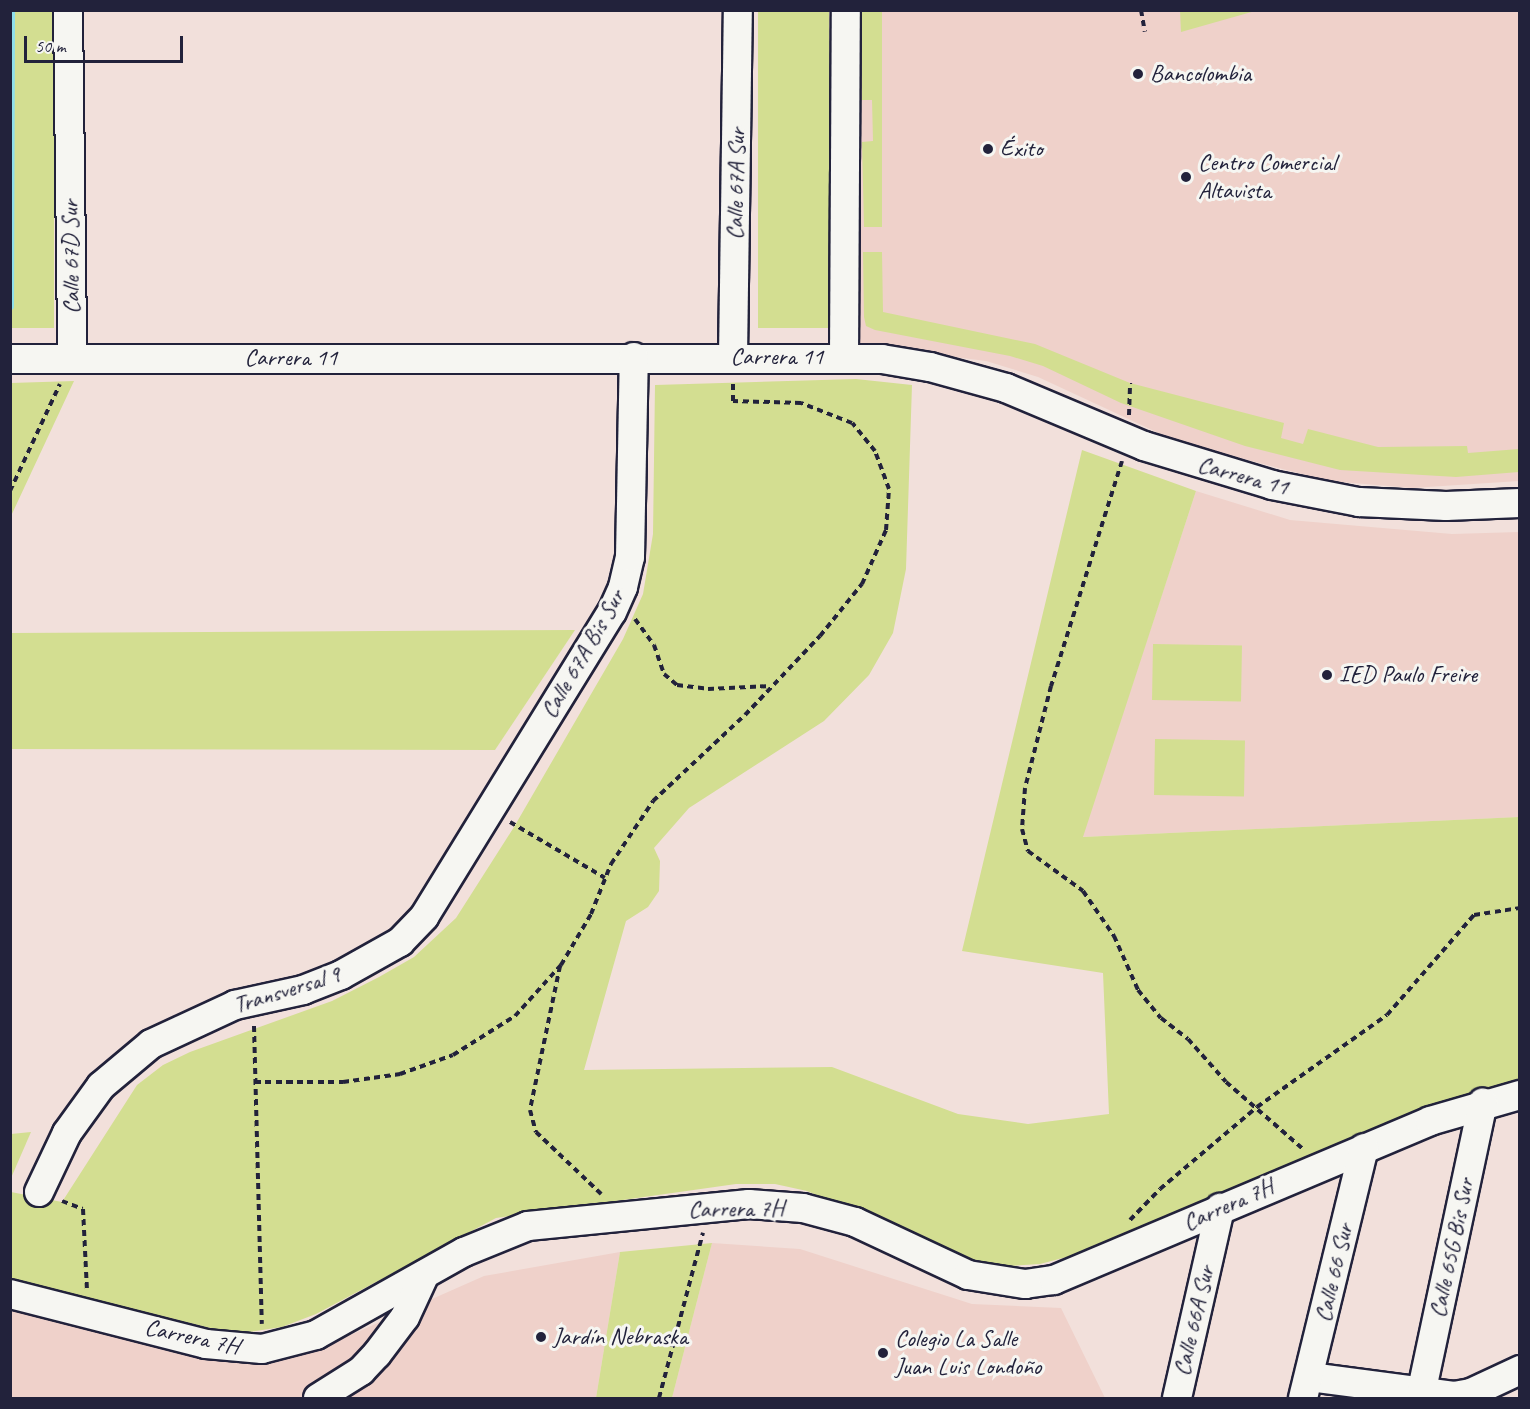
<!DOCTYPE html>
<html>
<head>
<meta charset="utf-8">
<style>
	body { margin:0 }
	#map { position:relative; width:1530px; height:1409px; overflow:hidden; background:#f2e0db; font-family:Caveat,sans-serif }
	div>[style] { position:absolute }
	.built>* { inset:0; background:#efd1ca }
	.green>* { inset:0; background:#d3de91; transform-origin:0 0 }
	.stream>* { height:7px; margin:-3.5px; padding:0 3.5px; transform-origin:3.5px; border-radius:3.5px; background:#8fdfeb }
	.path>* { height:4px; margin-top:-2px; transform-origin:0; background:repeating-linear-gradient(90deg,#22223b 0 6px,transparent 0 10.5px) }
	.roads { filter:drop-shadow(2px 0 #22223b) drop-shadow(-2px 0 #22223b) drop-shadow(0 2px #22223b) drop-shadow(0 -2px #22223b) }
	.minor>* { height:28px; margin:-14px; padding:0 14px; transform-origin:14px; border-radius:14px; background:#f6f6f2 }
	.dots>* { width:16px; height:16px; translate:-50% -50%; box-sizing:border-box; border:3px solid #f6f6f2; border-radius:50% }
	span { translate:-50% -50%; white-space:nowrap; text-align:center; line-height:1.15; -webkit-text-stroke:6px #f6f6f2; paint-order:stroke }
	.poi-label { font-size:24px; color:#22223b }
	.left { translate:0 -50%; text-align:left }
	.street-label { font-size:24px; color:#22223b }
	.frame { position:absolute; inset:0; border:12px solid #22223b; pointer-events:none }
	.scale { position:absolute; left:24px; top:36px; width:159px; height:27px; box-sizing:border-box; border:3px solid #22223b; border-top:0; padding-left:8px; font-size:18px; line-height:21px; white-space:nowrap; color:#22223b; -webkit-text-stroke:4px #f6f6f2; paint-order:stroke }
</style>
</head>
<body>
<div id="map">
	<div class="built">
		<div style="clip-path:polygon(854px 11px,1519px 11px,1519px 481px,1412px 488px,1329px 481px,1178px 442px,1038px 377px,986px 361px,851px 344px)"></div>
		<div style="clip-path:polygon(1196px 491px,1290px 520px,1452px 534px,1519px 532px,1519px 817px,1082px 837px)"></div>
		<div style="clip-path:polygon(712px 1243px,800px 1249px,972px 1304px,1061px 1308px,1105px 1398px,672px 1398px)"></div>
		<div style="clip-path:polygon(620px 1252px,596px 1398px,11px 1398px,11px 1306px,319px 1349px,484px 1276px)"></div>
	</div>
	<div class="green">
		<div style="clip-path:polygon(1180px 10px,1255px 10px,1255px 11px,1181px 32px)"></div>
		<div style="left:10px;top:11px;width:44px;height:317px"></div>
		<div style="left:758px;top:11px;width:71px;height:317px"></div>
		<div style="clip-path:polygon(862px 11px,882px 11px,882px 227px,864px 227px,862px 142px,873px 141px,872px 100px,862px 100px)"></div>
		<div style="clip-path:polygon(863px 252px,882px 252px,883px 312px,1035px 344px,1130px 383px,1284px 423px,1281px 438px,1303px 444px,1308px 429px,1378px 447px,1467px 446px,1468px 453px,1519px 449px,1519px 472px,1456px 477px,1340px 470px,1245px 446px,1121px 403px,1043px 366px,1010px 356px,875px 330px,866px 326px,864px 317px)"></div>
		<div style="clip-path:polygon(856px 379px,912px 385px,906px 569px,893px 633px,869px 675px,824px 721px,689px 808px,654px 848px,660px 861px,659px 891px,648px 907px,626px 921px,584px 1070px,832px 1067px,958px 1114px,1028px 1124px,1109px 1114px,1103px 973px,962px 951px,1082px 450px,1196px 491px,1083px 837px,1519px 817px,1519px 1082px,1078px 1254px,1040px 1264px,1009px 1266px,971px 1261px,807px 1191px,775px 1184px,736px 1184px,496px 1218px,316px 1314px,282px 1327px,249px 1332px,218px 1330px,11px 1279px,11px 1192px,62px 1202px,137px 1085px,163px 1065px,190px 1052px,332px 1001px,379px 977px,414px 957px,456px 918px,514px 827px,623px 639px,643px 594px,653px 534px,655px 385px)"></div>
		<div style="clip-path:polygon(74px 381px,11px 516px,11px 383px)"></div>
		<div style="clip-path:polygon(575px 630px,495px 750px,11px 749px,11px 633px)"></div>
		<div style="left:1153px;top:644px;width:89px;height:56px;rotate:1deg"></div>
		<div style="left:1155px;top:739px;width:90px;height:56px;rotate:1deg"></div>
		<div style="clip-path:polygon(31px 1132px,11px 1178px,11px 1134px)"></div>
		<div style="clip-path:polygon(712px 1243px,672px 1398px,596px 1398px,620px 1252px)"></div>
	</div>
	<div class="stream">
		<div style="left:10px;top:306px;width:296px;rotate:-89.8deg"></div>
	</div>
	<div class="path">
		<div style="left:1141px;top:10px;width:22px;rotate:80deg"></div>
		<div style="left:1129px;top:415px;width:32px;rotate:-88deg"></div>
		<div style="left:1122px;top:461px;width:236px;rotate:107.5deg"></div>
		<div style="left:1051px;top:686px;width:105px;rotate:104.3deg"></div>
		<div style="left:1025px;top:788px;width:41px;rotate:94.2deg"></div>
		<div style="left:1022px;top:829px;width:23px;rotate:75deg"></div>
		<div style="left:1028px;top:851px;width:68px;rotate:36deg"></div>
		<div style="left:1083px;top:891px;width:55px;rotate:55.4deg"></div>
		<div style="left:1114px;top:936px;width:59px;rotate:66deg"></div>
		<div style="left:1138px;top:990px;width:36px;rotate:51deg"></div>
		<div style="left:1161px;top:1018px;width:34px;rotate:38deg"></div>
		<div style="left:1188px;top:1039px;width:57px;rotate:48.5deg"></div>
		<div style="left:1226px;top:1082px;width:102px;rotate:41deg"></div>
		<div style="left:10px;top:491px;width:118px;rotate:-65deg"></div>
		<div style="left:635px;top:619px;width:32px;rotate:54deg"></div>
		<div style="left:654px;top:645px;width:31px;rotate:71deg"></div>
		<div style="left:664px;top:674px;width:17px;rotate:40deg"></div>
		<div style="left:677px;top:685px;width:31px;rotate:7deg"></div>
		<div style="left:708px;top:689px;width:63px;rotate:-2.7deg"></div>
		<div style="left:510px;top:822px;width:110px;rotate:30.5deg"></div>
		<div style="left:560px;top:966px;width:147px;rotate:101.8deg"></div>
		<div style="left:530px;top:1110px;width:23px;rotate:75deg"></div>
		<div style="left:536px;top:1132px;width:90px;rotate:43.6deg"></div>
		<div style="left:254px;top:1026px;width:298px;rotate:88.5deg"></div>
		<div style="left:255px;top:1082px;width:88px"></div>
		<div style="left:343px;top:1082px;width:58px;rotate:-8deg"></div>
		<div style="left:400px;top:1074px;width:56px;rotate:-19.7deg"></div>
		<div style="left:453px;top:1055px;width:73px;rotate:-32.2deg"></div>
		<div style="left:515px;top:1016px;width:69px;rotate:-48deg"></div>
		<div style="left:561px;top:965px;width:59px;rotate:-59.5deg"></div>
		<div style="left:591px;top:914px;width:54px;rotate:-68.2deg"></div>
		<div style="left:611px;top:864px;width:76px;rotate:-56.3deg"></div>
		<div style="left:653px;top:801px;width:126px;rotate:-43.1deg"></div>
		<div style="left:745px;top:715px;width:109px;rotate:-46.5deg"></div>
		<div style="left:820px;top:636px;width:67px;rotate:-51.1deg"></div>
		<div style="left:862px;top:584px;width:59px;rotate:-66deg"></div>
		<div style="left:886px;top:530px;width:41px;rotate:-85.8deg"></div>
		<div style="left:889px;top:489px;width:40px;rotate:-110.2deg"></div>
		<div style="left:875px;top:451px;width:36px;rotate:-129deg"></div>
		<div style="left:852px;top:423px;width:55px;rotate:-158.6deg"></div>
		<div style="left:801px;top:403px;width:68px;rotate:-178.3deg"></div>
		<div style="left:733px;top:401px;width:20px;rotate:-90deg"></div>
		<div style="left:62px;top:1201px;width:22px;rotate:21deg"></div>
		<div style="left:83px;top:1209px;width:81px;rotate:87.2deg"></div>
		<div style="left:1130px;top:1220px;width:43px;rotate:-45.9deg"></div>
		<div style="left:1160px;top:1189px;width:127px;rotate:-40.2deg"></div>
		<div style="left:1257px;top:1107px;width:159px;rotate:-35.3deg"></div>
		<div style="left:1387px;top:1015px;width:133px;rotate:-49deg"></div>
		<div style="left:1474px;top:915px;width:47px;rotate:-8.7deg"></div>
		<div style="left:659px;top:1398px;width:171px;rotate:-75.1deg"></div>
	</div>
	<div class="roads">
		<div class="minor">
			<div style="left:68px;top:10px;width:349px;rotate:89.3deg"></div>
			<div style="left:733px;top:357px;width:347px;rotate:-89.2deg"></div>
			<div style="left:844px;top:357px;width:347px;rotate:-89.7deg"></div>
			<div style="left:10px;top:359px;width:872px"></div>
			<div style="left:882px;top:359px;width:49px;rotate:9.5deg"></div>
			<div style="left:930px;top:367px;width:79px;rotate:15.4deg"></div>
			<div style="left:1006px;top:388px;width:150px;rotate:22.8deg"></div>
			<div style="left:1144px;top:446px;width:134px;rotate:16.9deg"></div>
			<div style="left:1272px;top:485px;width:89px;rotate:11.1deg"></div>
			<div style="left:1359px;top:502px;width:87px;rotate:2.6deg"></div>
			<div style="left:1446px;top:506px;width:74px;rotate:-2.3deg"></div>
			<div style="left:39px;top:1192px;width:65px;rotate:-64.6deg"></div>
			<div style="left:67px;top:1133px;width:58px;rotate:-54.1deg"></div>
			<div style="left:101px;top:1086px;width:65px;rotate:-40deg"></div>
			<div style="left:151px;top:1044px;width:93px;rotate:-24.9deg"></div>
			<div style="left:235px;top:1005px;width:70px;rotate:-12.4deg"></div>
			<div style="left:303px;top:990px;width:41px;rotate:-21.5deg"></div>
			<div style="left:341px;top:975px;width:68px;rotate:-29.2deg"></div>
			<div style="left:400px;top:942px;width:35px;rotate:-46deg"></div>
			<div style="left:424px;top:917px;width:358px;rotate:-58.4deg"></div>
			<div style="left:612px;top:612px;width:27px;rotate:-66deg"></div>
			<div style="left:623px;top:587px;width:31px;rotate:-77deg"></div>
			<div style="left:630px;top:557px;width:200px;rotate:-88.9deg"></div>
			<div style="left:10px;top:1294px;width:202px;rotate:14.3deg"></div>
			<div style="left:206px;top:1344px;width:56px;rotate:5.1deg"></div>
			<div style="left:262px;top:1349px;width:56px;rotate:-14.5deg"></div>
			<div style="left:316px;top:1335px;width:170px;rotate:-29.3deg"></div>
			<div style="left:464px;top:1252px;width:69px;rotate:-22.1deg"></div>
			<div style="left:528px;top:1226px;width:222px;rotate:-5.7deg"></div>
			<div style="left:749px;top:1204px;width:54px;rotate:4.2deg"></div>
			<div style="left:803px;top:1208px;width:54px;rotate:15.1deg"></div>
			<div style="left:855px;top:1222px;width:125px;rotate:25.1deg"></div>
			<div style="left:968px;top:1275px;width:58px;rotate:9deg"></div>
			<div style="left:1025px;top:1284px;width:29px;rotate:-8deg"></div>
			<div style="left:1054px;top:1280px;width:408px;rotate:-22.9deg"></div>
			<div style="left:1430px;top:1121px;width:94px;rotate:-16.1deg"></div>
			<div style="left:1310px;top:1377px;width:145px;rotate:7.5deg"></div>
			<div style="left:1454px;top:1396px;width:17px;rotate:-10deg"></div>
			<div style="left:1471px;top:1393px;width:54px;rotate:-25.1deg"></div>
			<div style="left:1421px;top:1394px;width:298px;rotate:-78deg"></div>
			<div style="left:318px;top:1398px;width:51px;rotate:-32.1deg"></div>
			<div style="left:361px;top:1371px;width:23px;rotate:-47deg"></div>
			<div style="left:377px;top:1354px;width:46px;rotate:-52.9deg"></div>
			<div style="left:405px;top:1317px;width:47px;rotate:-65.1deg"></div>
			<div style="left:1177px;top:1398px;width:195px;rotate:-77.2deg"></div>
			<div style="left:1303px;top:1398px;width:257px;rotate:-76.3deg"></div>
		</div>
	</div>
	<div class="dots">
		<div style="left:1138px;top:74px;background:#22223b"></div>
		<div style="left:988px;top:149px;background:#22223b"></div>
		<div style="left:1186px;top:177px;background:#22223b"></div>
		<div style="left:1327px;top:675px;background:#22223b"></div>
		<div style="left:541px;top:1337px;background:#22223b"></div>
		<div style="left:883px;top:1353px;background:#22223b"></div>
	</div>
	<div class="poi-label">
		<span class="left" style="left:1150px;top:74px">Bancolombia</span>
		<span class="left" style="left:1000px;top:149px">Éxito</span>
		<span class="left" style="left:1198px;top:177px">Centro Comercial<br>Altavista</span>
		<span class="left" style="left:1339px;top:675px">IED Paulo Freire</span>
		<span class="left" style="left:553px;top:1337px">Jardín Nebraska</span>
		<span class="left" style="left:895px;top:1353px">Colegio La Salle<br>Juan Luis Londoño</span>
	</div>
	<div class="street-label">
		<span style="left:736px;top:184px;rotate:-89deg">Calle 67A Sur</span>
		<span style="left:71px;top:257px;rotate:-91deg">Calle 67D Sur</span>
		<span style="left:777px;top:357px">Carrera 11</span>
		<span style="left:291px;top:358px">Carrera 11</span>
		<span style="left:1243px;top:476px;rotate:15deg">Carrera 11</span>
		<span style="left:583px;top:654px;rotate:-60deg">Calle 67A Bis Sur</span>
		<span style="left:287px;top:990px;rotate:-17deg">Transversal 9</span>
		<span style="left:1228px;top:1205px;rotate:-24deg">Carrera 7H</span>
		<span style="left:736px;top:1209px;rotate:-1deg">Carrera 7H</span>
		<span style="left:1452px;top:1248px;rotate:-78deg">Calle 65G Bis Sur</span>
		<span style="left:1334px;top:1273px;rotate:-77deg">Calle 66 Sur</span>
		<span style="left:1194px;top:1321px;rotate:-77deg">Calle 66A Sur</span>
		<span style="left:192px;top:1337px;rotate:12deg">Carrera 7H</span>
	</div>
	<div class="frame"></div>
	<div class="scale">50 m</div>
</div>
</body>
</html>
